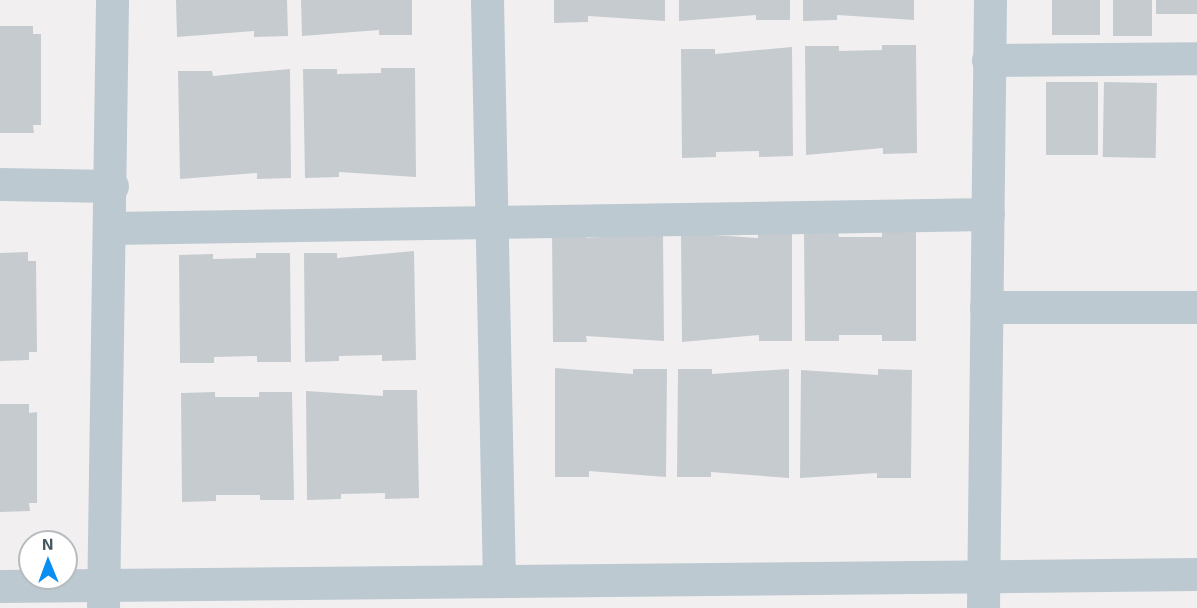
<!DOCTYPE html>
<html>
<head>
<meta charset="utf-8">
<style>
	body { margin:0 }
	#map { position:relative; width:1197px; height:608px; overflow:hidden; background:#f2eff0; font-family:"Exo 2",sans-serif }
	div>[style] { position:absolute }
	.building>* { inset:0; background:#c6cbd0; transform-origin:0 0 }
	.minor>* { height:33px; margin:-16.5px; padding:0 16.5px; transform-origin:16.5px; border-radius:16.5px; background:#bcc9d0 }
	span { translate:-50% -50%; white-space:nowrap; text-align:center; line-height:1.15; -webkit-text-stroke:4.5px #fff; paint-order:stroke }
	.north { position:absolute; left:18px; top:530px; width:60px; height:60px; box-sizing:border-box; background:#fff; border:2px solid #b5bbbf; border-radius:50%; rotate:359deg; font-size:16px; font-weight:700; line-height:24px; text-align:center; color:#46565f }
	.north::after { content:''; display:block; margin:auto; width:21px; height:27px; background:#0a8ef1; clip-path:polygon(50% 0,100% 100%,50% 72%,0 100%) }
</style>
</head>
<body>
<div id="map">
	<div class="building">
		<div style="clip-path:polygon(176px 0,287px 0,288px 36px,254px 37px,254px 31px,177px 37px)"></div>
		<div style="clip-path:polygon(301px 0,412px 0,412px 35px,379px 35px,379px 30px,302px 36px)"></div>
		<div style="clip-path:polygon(554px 0,665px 0,665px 21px,588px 16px,588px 22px,554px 23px)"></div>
		<div style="clip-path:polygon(679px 0,790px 0,790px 20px,756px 20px,756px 15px,679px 21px)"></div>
		<div style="clip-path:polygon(803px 0,914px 0,914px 20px,837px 15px,837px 20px,803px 21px)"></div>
		<div style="left:1052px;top:0;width:48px;height:35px"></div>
		<div style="left:1113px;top:0;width:39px;height:36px"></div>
		<div style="left:1156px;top:0;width:41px;height:14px"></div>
		<div style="clip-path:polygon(0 26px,33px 26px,33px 34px,41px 34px,41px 125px,33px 125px,34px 133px,0 133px)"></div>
		<div style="clip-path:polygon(882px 45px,916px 45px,917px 153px,883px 154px,883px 148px,806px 155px,805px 46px,839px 46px,839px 51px,882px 50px)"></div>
		<div style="clip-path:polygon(792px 47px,793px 156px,759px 157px,759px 151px,716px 152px,716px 157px,682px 158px,681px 49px,715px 49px,715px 54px)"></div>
		<div style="clip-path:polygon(381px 68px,415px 68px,416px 177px,339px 172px,339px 177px,305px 178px,303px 69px,337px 69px,337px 74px,381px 73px)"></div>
		<div style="clip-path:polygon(290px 69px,291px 178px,257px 179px,257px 173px,180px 179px,178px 71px,212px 71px,213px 76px)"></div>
		<div style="left:1098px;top:82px;width:73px;height:52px;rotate:90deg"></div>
		<div style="left:1104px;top:82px;width:53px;height:75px;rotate:1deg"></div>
		<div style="clip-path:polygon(758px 232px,792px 232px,792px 341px,759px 341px,759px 335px,682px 342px,681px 233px,758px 238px)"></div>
		<div style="clip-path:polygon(838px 232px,839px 237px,882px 237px,882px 232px,916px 232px,916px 341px,882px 341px,882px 335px,839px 335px,839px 341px,805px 341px,804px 233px)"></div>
		<div style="clip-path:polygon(552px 233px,586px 233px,586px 238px,663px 233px,664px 341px,586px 336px,587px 342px,553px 342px)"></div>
		<div style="clip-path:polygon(414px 251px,416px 360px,382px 361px,382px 355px,339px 356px,339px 361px,305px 362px,304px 253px,337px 253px,337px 258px)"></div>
		<div style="clip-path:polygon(28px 252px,28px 261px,36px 261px,37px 352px,29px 352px,29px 360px,0 361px,0 253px)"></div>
		<div style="clip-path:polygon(256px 253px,290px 253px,291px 362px,257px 362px,257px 356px,214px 357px,214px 363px,180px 363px,179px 255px,213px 254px,213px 259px,256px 258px)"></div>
		<div style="clip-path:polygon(555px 368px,633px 374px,633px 369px,667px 369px,666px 477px,589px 471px,589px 477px,555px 477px)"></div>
		<div style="clip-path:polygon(678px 369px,712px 369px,712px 374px,789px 369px,789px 478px,711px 472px,711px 477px,677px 477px)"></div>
		<div style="clip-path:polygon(878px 369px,912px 370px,911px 478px,877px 478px,877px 473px,800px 478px,801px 370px,878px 375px)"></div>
		<div style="clip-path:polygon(383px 390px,417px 390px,419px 498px,385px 499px,385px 493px,341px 494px,341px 499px,307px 500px,306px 391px,383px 396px)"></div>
		<div style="clip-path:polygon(215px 392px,215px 397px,259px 397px,259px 392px,292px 392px,294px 500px,260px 500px,260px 495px,216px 495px,216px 501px,182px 502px,181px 393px)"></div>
		<div style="clip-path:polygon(0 404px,29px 404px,29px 413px,37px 412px,37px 503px,29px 503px,30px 511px,0 512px)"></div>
	</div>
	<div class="minor">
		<div style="left:487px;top:0;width:581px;rotate:88.82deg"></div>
		<div style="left:988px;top:60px;width:209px;rotate:-0.5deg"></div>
		<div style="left:0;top:184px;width:112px;rotate:1deg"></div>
		<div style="left:111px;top:228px;width:877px;rotate:-0.91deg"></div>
		<div style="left:986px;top:307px;width:211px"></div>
		<div style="left:0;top:586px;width:1197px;rotate:-0.57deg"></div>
		<div style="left:103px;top:608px;width:608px;rotate:-89.15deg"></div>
		<div style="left:983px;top:608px;width:608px;rotate:-89.34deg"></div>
	</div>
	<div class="north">N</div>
</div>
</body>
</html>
